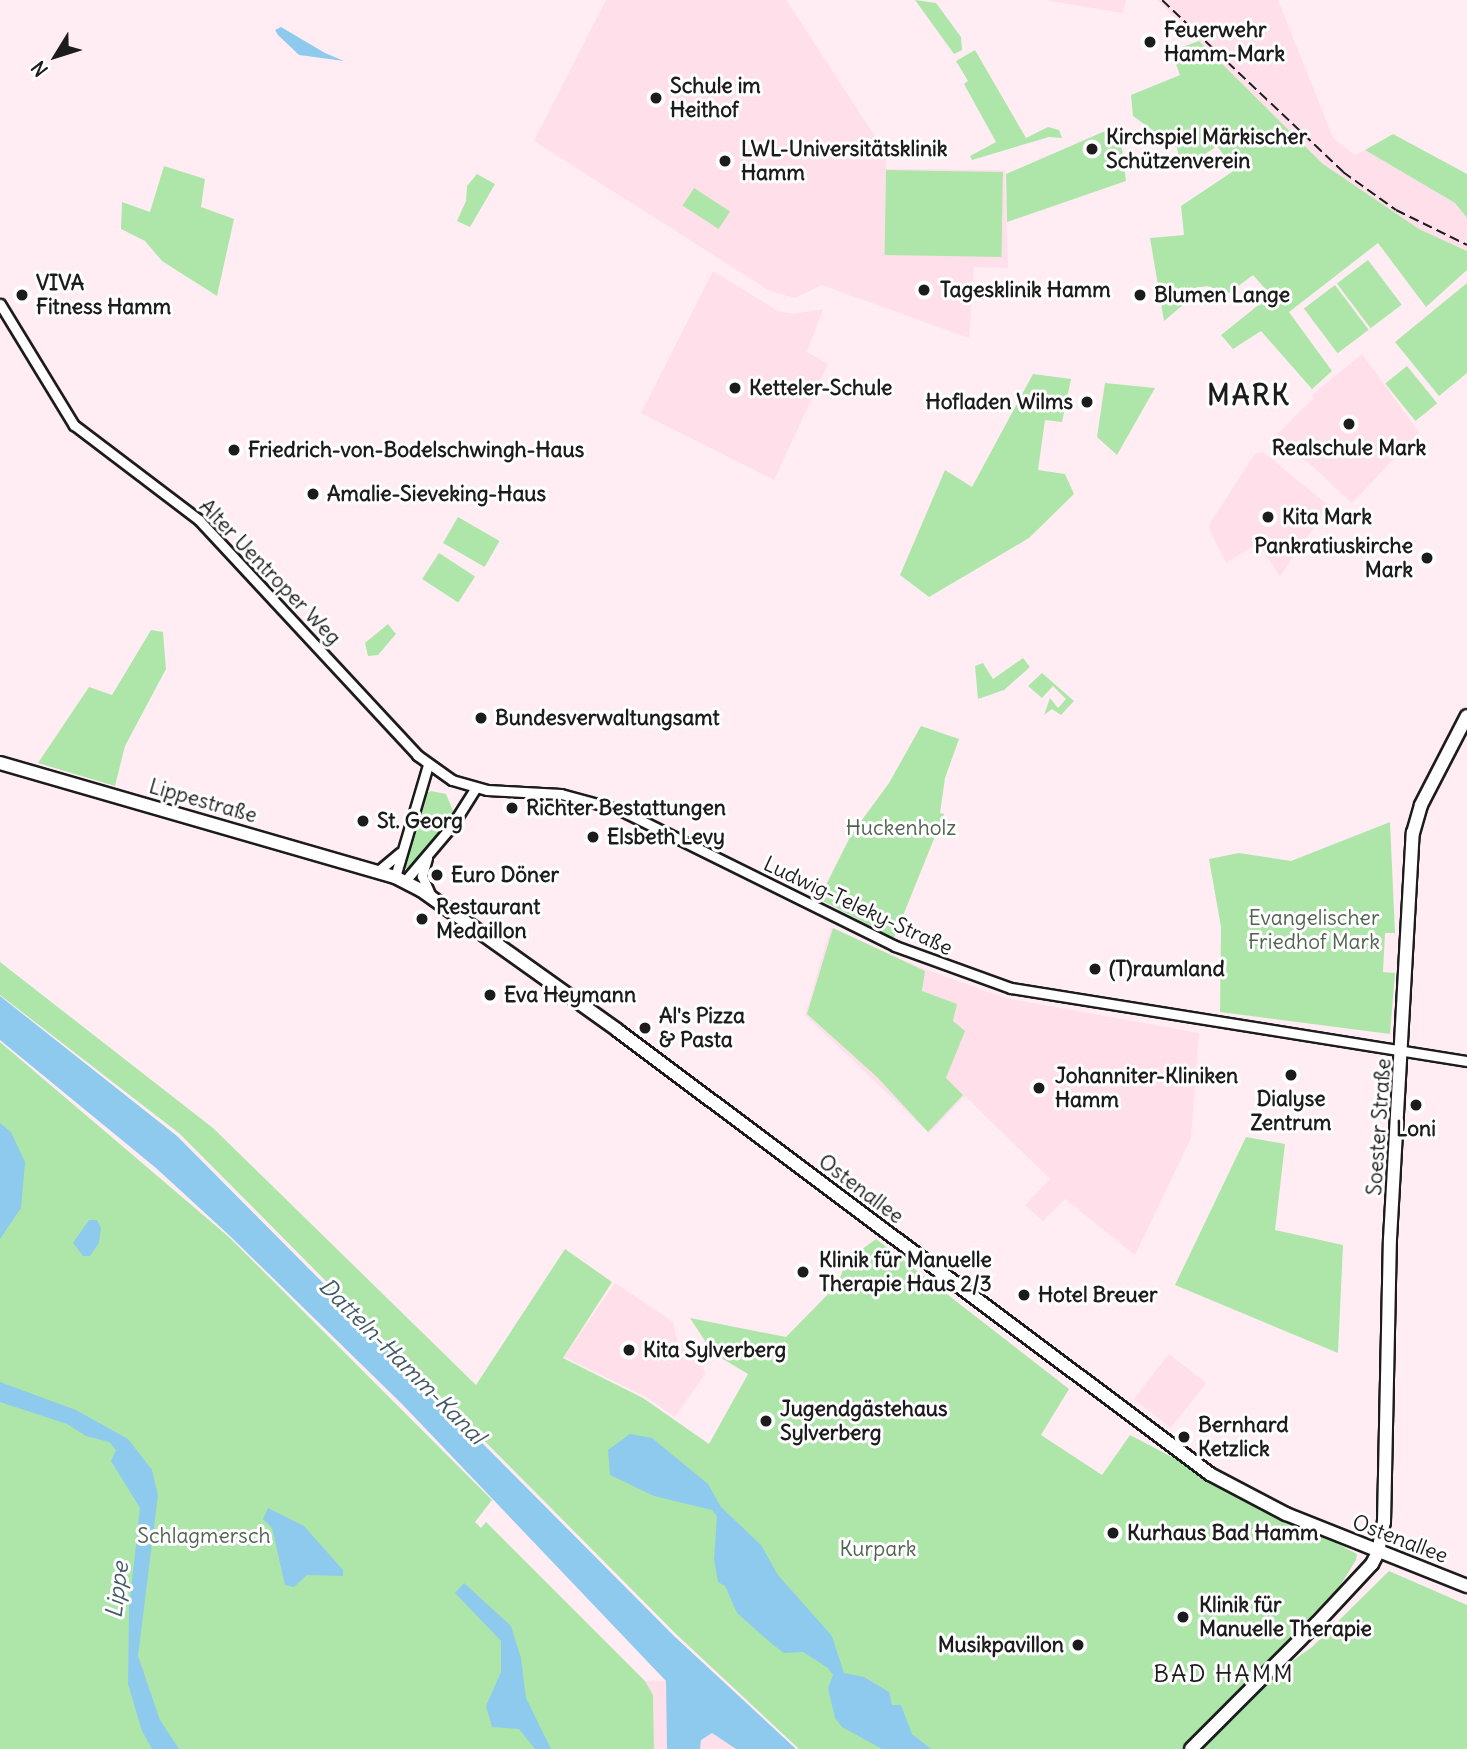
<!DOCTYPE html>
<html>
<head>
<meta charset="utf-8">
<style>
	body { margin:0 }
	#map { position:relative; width:1467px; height:1749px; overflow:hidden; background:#ffedf3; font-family:Delius,sans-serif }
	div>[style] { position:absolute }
	.built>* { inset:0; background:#ffe0ea; transform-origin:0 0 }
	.green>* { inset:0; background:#aee6aa; transform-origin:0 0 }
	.water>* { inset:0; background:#8ecaee }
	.roads { filter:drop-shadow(2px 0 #1c1c1c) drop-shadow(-2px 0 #1c1c1c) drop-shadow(0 2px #1c1c1c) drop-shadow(0 -2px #1c1c1c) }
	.minor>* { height:9px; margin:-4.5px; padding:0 4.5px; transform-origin:4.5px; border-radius:4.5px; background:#fff }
	.major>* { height:12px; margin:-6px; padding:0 6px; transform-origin:6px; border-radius:6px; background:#fff }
	.rail>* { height:2px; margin-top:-1px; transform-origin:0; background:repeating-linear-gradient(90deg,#1c1c1c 0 10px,transparent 0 15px) }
	.dots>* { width:19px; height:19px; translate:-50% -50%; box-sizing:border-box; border:4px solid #fff; border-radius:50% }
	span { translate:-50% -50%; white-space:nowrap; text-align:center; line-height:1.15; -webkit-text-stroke:6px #fff; paint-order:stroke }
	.poi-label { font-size:21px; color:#1c1c1c; font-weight:700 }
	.left { translate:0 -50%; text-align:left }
	.right { translate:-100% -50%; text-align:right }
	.street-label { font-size:21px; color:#1c1c1c }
	.park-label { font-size:21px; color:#4f634e }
	.water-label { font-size:23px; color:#445966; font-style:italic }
	.quarter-label { font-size:24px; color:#1c1c1c; letter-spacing:2px }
	.district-label { font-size:28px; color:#1c1c1c; font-weight:700; letter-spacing:2px }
	.north { position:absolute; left:21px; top:21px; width:70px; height:70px; -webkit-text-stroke:5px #fff; paint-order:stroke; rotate:232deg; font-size:19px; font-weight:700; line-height:28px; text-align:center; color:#1c1c1c }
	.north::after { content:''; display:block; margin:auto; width:24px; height:32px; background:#1c1c1c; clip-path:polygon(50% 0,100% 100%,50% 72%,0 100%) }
</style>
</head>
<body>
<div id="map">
	<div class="built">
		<div style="clip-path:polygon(606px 0,786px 0,886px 153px,886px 169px,1005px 170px,1008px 268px,974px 267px,969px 338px,822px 285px,795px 298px,770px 291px,534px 141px)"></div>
		<div style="clip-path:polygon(1045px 0,1126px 0,1123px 13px)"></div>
		<div style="clip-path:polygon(1157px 0,1278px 0,1333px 138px,1355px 155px,1365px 150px,1455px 203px,1467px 218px,1467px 251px,1419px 229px,1323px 164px)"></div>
		<div style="clip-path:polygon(713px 271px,778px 311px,794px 314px,823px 309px,807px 352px,828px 364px,774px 480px,641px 413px)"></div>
		<div style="clip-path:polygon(1362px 354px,1419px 432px,1352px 503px,1309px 463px,1271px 440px,1314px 398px,1312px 395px)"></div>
		<div style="clip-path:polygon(1263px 452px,1329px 506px,1280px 576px,1258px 543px,1226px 563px,1210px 531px,1210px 523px,1255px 454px)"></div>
		<div style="clip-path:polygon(831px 927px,919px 967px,1005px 998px,1199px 1033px,1191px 1138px,1135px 1255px,1065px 1199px,1043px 1221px,1025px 1205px,1050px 1179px,965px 1096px,929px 1133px,805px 1015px)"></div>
		<div style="clip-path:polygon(615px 1283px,673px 1322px,678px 1343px,700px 1357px,705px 1374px,675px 1417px,646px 1397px,564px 1357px)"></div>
		<div style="left:1169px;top:1354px;width:47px;height:57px;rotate:38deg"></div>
		<div style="clip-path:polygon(645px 1681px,666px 1681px,736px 1749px,654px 1749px,653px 1695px)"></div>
	</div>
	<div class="green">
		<div style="clip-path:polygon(915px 0,936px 3px,961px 37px,962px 50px,954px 54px)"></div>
		<div style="clip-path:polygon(1199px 41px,1323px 164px,1419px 229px,1467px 251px,1467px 270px,1426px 307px,1378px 243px,1289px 312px,1332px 371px,1312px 389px,1261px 331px,1233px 349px,1221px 335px,1271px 295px,1253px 275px,1229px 293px,1207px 286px,1182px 290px,1183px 305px,1164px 321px,1150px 238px,1184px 235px,1181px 206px,1235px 170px,1217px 146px,1181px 170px,1177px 148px,1133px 116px,1131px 95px,1180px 75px,1171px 51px)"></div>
		<div style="clip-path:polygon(975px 50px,1026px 138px,1048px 127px,1059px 130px,1062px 138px,1049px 137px,972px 160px,970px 156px,996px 142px,964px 84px,968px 81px,956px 61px)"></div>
		<div style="clip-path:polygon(1119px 125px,1126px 181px,1007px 222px,1006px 174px)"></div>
		<div style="clip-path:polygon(1393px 134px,1467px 174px,1467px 218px,1455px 203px,1365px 150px)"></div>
		<div style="clip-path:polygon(164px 166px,205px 179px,201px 207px,234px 219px,217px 296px,162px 261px,145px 241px,121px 229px,122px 202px,150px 212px)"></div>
		<div style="left:886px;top:170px;width:117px;height:85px;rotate:1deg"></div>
		<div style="clip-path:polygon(477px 174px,495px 184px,470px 227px,457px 221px,466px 201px,467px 186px)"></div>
		<div style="left:694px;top:188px;width:43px;height:21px;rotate:33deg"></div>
		<div style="left:1368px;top:260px;width:56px;height:39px;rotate:53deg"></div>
		<div style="clip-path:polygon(1467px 283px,1467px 373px,1439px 396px,1395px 342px)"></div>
		<div style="left:1335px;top:285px;width:56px;height:39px;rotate:53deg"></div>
		<div style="left:1407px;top:366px;width:48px;height:28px;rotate:51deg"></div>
		<div style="clip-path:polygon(1033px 374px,1071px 379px,1062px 422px,1045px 420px,1038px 470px,1065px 474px,1074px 494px,1029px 538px,929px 597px,900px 575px,945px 470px,972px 487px)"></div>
		<div style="clip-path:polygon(1105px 383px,1155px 388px,1117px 455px,1097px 437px)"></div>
		<div style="left:458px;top:517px;width:48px;height:30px;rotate:30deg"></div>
		<div style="left:439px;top:553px;width:43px;height:31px;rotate:33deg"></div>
		<div style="clip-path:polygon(388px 624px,396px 634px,378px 655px,368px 656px,365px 643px)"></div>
		<div style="clip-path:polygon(151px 630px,163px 632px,166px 669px,125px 746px,115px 786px,38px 763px,89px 687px,112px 695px)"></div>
		<div style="clip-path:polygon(1023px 658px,1030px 667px,1004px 690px,978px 699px,975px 666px,983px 663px,993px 679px)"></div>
		<div style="clip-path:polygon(1042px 673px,1074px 701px,1061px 715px,1052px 709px,1044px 715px,1050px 698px,1058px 708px,1066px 699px,1053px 686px,1042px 698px,1028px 686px)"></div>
		<div style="clip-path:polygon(921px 726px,959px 739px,945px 778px,940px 813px,944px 814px,894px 938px,819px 899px,851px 835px,889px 783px)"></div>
		<div style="clip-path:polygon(431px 791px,446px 794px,454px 813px,410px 871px,401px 866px,423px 795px)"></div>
		<div style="clip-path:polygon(1390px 822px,1395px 933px,1385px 933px,1383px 972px,1395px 973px,1390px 1034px,1220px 1012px,1221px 927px,1209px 859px,1239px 853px,1291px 861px)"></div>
		<div style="clip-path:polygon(833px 928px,925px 971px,922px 991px,957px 1004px,953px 1021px,965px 1031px,946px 1078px,963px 1095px,928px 1132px,877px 1077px,807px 1014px)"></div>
		<div style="clip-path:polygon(0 962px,213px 1128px,476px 1385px,565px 1249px,612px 1282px,563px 1358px,643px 1398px,709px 1444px,748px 1374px,713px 1353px,690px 1318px,786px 1337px,838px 1284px,846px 1261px,876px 1239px,1069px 1389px,1041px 1435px,1102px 1475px,1130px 1435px,1357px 1554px,1356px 1560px,1340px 1586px,1182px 1749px,799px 1749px,676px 1634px,180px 1134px,0 995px)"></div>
		<div style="clip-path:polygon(0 1042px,229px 1237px,492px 1500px,475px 1522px,481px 1528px,486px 1522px,645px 1681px,653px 1695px,654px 1749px,0 1749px)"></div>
		<div style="clip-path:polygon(1246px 1137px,1285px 1144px,1275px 1230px,1343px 1245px,1338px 1353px,1175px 1285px)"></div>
		<div style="clip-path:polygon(1389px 1571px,1467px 1605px,1467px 1749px,1196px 1749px,1257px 1686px,1312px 1647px)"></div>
	</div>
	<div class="water">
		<div style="clip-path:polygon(281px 27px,325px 53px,344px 61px,299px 55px,278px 35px,275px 30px)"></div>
		<div style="clip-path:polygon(0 996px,177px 1136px,674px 1636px,796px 1749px,736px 1749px,712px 1733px,701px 1740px,700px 1749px,667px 1749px,666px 1681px,402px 1404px,230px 1236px,156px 1168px,0 1040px)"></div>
		<div style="clip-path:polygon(0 1123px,11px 1132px,25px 1162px,21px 1208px,0 1239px)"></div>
		<div style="clip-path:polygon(89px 1220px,97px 1220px,101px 1228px,99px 1243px,90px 1256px,83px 1256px,73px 1243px)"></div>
		<div style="clip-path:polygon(0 1382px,76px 1410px,128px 1439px,152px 1470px,158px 1495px,138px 1656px,160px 1720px,179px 1749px,152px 1749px,142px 1731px,128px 1684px,129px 1608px,140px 1508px,111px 1461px,116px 1450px,109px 1442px,86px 1436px,67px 1424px,0 1402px)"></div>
		<div style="clip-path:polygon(630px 1434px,652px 1438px,708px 1484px,721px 1507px,761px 1545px,778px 1575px,832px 1636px,844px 1673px,864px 1677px,889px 1692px,892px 1705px,901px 1705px,912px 1734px,931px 1749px,882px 1749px,842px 1727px,835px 1718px,828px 1688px,833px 1675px,828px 1668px,803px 1652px,784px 1653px,772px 1644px,737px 1613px,725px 1586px,718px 1582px,714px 1559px,717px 1516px,712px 1510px,654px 1496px,610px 1475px,608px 1450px)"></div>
		<div style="clip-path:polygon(268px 1508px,304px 1526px,343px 1570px,343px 1576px,307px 1575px,294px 1587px,285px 1585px,272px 1528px,263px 1519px)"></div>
		<div style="clip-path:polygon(464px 1583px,511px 1626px,521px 1658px,526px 1698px,551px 1749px,535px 1749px,519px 1729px,492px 1727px,486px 1706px,501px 1672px,501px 1641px,455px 1593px)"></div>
	</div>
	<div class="roads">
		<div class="minor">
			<div style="left:0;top:304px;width:142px;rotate:58.6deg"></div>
			<div style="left:74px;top:425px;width:157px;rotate:37.2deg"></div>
			<div style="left:199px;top:520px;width:321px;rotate:47.1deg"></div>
			<div style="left:417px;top:755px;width:43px;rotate:35.5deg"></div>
			<div style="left:452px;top:780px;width:36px;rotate:16deg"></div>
			<div style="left:487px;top:790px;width:74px;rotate:3.1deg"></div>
			<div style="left:561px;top:794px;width:61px;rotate:15.2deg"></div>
			<div style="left:620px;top:810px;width:307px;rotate:26.3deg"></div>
			<div style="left:895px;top:946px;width:123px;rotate:19.9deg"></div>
			<div style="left:1011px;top:988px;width:462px;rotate:9.1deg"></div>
			<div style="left:427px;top:858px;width:19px;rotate:106deg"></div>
			<div style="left:422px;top:876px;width:20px;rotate:66deg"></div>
			<div style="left:377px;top:872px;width:30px;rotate:-40deg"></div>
			<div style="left:395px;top:877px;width:117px;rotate:-73.6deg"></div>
			<div style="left:405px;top:881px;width:71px;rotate:-49.6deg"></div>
			<div style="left:451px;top:827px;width:45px;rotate:-57.7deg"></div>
		</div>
		<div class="major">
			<div style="left:0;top:763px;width:411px;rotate:16.1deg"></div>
			<div style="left:395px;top:877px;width:29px;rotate:27deg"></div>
			<div style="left:421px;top:890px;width:241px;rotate:35.5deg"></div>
			<div style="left:617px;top:1030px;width:741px;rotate:36.82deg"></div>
			<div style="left:1210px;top:1474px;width:86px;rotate:27.8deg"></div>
			<div style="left:1286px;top:1514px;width:195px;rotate:21.7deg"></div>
			<div style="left:1191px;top:1749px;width:177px;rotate:-45deg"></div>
			<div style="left:1316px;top:1624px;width:82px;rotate:-47deg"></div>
			<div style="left:1372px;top:1564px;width:13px;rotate:-63deg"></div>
			<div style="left:1378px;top:1552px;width:31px;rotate:-79deg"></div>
			<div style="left:1384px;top:1522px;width:283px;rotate:-88.8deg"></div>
			<div style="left:1390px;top:1239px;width:407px;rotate:-86.8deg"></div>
			<div style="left:1413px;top:833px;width:29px;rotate:-74deg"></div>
			<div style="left:1421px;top:805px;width:100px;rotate:-62.7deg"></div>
		</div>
	</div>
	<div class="rail">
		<div style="left:1162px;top:0;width:250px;rotate:43.5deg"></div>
		<div style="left:1343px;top:172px;width:65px;rotate:35.6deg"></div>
		<div style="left:1396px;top:210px;width:79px;rotate:26.2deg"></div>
	</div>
	<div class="dots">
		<div style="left:1150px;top:42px;background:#1c1c1c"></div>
		<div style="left:656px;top:98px;background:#1c1c1c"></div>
		<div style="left:1092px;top:149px;background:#1c1c1c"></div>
		<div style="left:725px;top:161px;background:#1c1c1c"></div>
		<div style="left:924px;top:290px;background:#1c1c1c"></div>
		<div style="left:22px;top:295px;background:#1c1c1c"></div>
		<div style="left:1140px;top:295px;background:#1c1c1c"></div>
		<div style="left:735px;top:388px;background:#1c1c1c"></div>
		<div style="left:1087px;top:402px;background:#1c1c1c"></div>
		<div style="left:1349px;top:424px;background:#1c1c1c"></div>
		<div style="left:234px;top:450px;background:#1c1c1c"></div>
		<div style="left:313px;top:494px;background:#1c1c1c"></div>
		<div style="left:1268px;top:517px;background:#1c1c1c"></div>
		<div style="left:1427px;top:558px;background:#1c1c1c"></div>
		<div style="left:481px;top:718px;background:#1c1c1c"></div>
		<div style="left:512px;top:808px;background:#1c1c1c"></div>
		<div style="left:363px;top:821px;background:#1c1c1c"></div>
		<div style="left:593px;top:837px;background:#1c1c1c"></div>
		<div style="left:437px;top:875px;background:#1c1c1c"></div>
		<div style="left:422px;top:919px;background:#1c1c1c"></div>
		<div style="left:1095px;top:969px;background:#1c1c1c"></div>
		<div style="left:490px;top:995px;background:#1c1c1c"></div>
		<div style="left:645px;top:1028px;background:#1c1c1c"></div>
		<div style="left:1291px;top:1075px;background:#1c1c1c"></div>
		<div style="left:1039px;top:1088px;background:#1c1c1c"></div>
		<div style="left:1416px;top:1105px;background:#1c1c1c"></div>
		<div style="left:803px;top:1272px;background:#1c1c1c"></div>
		<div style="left:1024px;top:1295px;background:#1c1c1c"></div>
		<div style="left:629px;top:1350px;background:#1c1c1c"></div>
		<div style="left:766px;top:1421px;background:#1c1c1c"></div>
		<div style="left:1184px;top:1437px;background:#1c1c1c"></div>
		<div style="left:1113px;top:1533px;background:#1c1c1c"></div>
		<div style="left:1183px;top:1617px;background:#1c1c1c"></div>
		<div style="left:1078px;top:1645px;background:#1c1c1c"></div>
	</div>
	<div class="poi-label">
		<span class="left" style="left:1164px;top:42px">Feuerwehr<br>Hamm-Mark</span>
		<span class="left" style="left:670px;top:98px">Schule im<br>Heithof</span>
		<span class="left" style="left:1106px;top:149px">Kirchspiel Märkischer<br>Schützenverein</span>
		<span class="left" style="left:741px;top:161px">LWL-Universitätsklinik<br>Hamm</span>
		<span class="left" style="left:36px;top:295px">VIVA<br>Fitness Hamm</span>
		<span class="left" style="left:940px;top:290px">Tagesklinik Hamm</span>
		<span class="left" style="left:1154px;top:295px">Blumen Lange</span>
		<span class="left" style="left:749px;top:388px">Ketteler-Schule</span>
		<span class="right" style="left:1073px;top:402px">Hofladen Wilms</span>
		<span style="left:1349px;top:448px">Realschule Mark</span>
		<span class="left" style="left:248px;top:450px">Friedrich-von-Bodelschwingh-Haus</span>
		<span class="left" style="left:327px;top:494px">Amalie-Sieveking-Haus</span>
		<span class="left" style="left:1282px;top:517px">Kita Mark</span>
		<span class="right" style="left:1413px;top:558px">Pankratiuskirche<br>Mark</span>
		<span class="left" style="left:495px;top:718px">Bundesverwaltungsamt</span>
		<span class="left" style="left:526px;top:808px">Richter Bestattungen</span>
		<span class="left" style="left:377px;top:821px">St. Georg</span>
		<span class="left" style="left:607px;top:837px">Elsbeth Levy</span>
		<span class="left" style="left:451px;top:875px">Euro Döner</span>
		<span class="left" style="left:436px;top:919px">Restaurant<br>Medaillon</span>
		<span class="left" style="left:1109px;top:969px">(T)raumland</span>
		<span class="left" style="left:504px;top:995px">Eva Heymann</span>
		<span class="left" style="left:659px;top:1028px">Al's Pizza<br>&amp; Pasta</span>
		<span class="left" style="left:1055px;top:1088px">Johanniter-Kliniken<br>Hamm</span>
		<span style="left:1291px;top:1111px">Dialyse<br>Zentrum</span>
		<span style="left:1416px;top:1129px">Loni</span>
		<span class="left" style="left:819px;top:1272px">Klinik für Manuelle<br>Therapie Haus 2/3</span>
		<span class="left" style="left:1038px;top:1295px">Hotel Breuer</span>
		<span class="left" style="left:643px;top:1350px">Kita Sylverberg</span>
		<span class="left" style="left:780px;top:1421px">Jugendgästehaus<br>Sylverberg</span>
		<span class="left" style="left:1198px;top:1437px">Bernhard<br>Ketzlick</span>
		<span class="left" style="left:1127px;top:1533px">Kurhaus Bad Hamm</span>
		<span class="left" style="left:1199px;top:1617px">Klinik für<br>Manuelle Therapie</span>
		<span class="right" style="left:1064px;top:1645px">Musikpavillon</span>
	</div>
	<div class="street-label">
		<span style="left:270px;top:572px;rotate:46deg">Alter Uentroper Weg</span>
		<span style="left:203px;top:801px;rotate:16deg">Lippestraße</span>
		<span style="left:858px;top:906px;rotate:25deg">Ludwig-Teleky-Straße</span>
		<span style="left:1379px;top:1127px;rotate:-86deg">Soester Straße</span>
		<span style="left:861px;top:1189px;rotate:37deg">Ostenallee</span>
		<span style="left:1400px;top:1539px;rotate:21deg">Ostenallee</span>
	</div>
	<div class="park-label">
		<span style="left:901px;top:828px">Huckenholz</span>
		<span style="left:1314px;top:930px">Evangelischer<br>Friedhof Mark</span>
		<span style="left:204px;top:1536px">Schlagmersch</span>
		<span style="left:878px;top:1549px">Kurpark</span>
	</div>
	<div class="water-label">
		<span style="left:402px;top:1361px;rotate:45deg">Datteln-Hamm-Kanal</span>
		<span style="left:117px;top:1590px;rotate:-83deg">Lippe</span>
	</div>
	<div class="quarter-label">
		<span style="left:1224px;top:1674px">BAD HAMM</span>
	</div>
	<div class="district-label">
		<span style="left:1249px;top:395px">MARK</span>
	</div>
	<div class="north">N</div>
</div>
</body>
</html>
